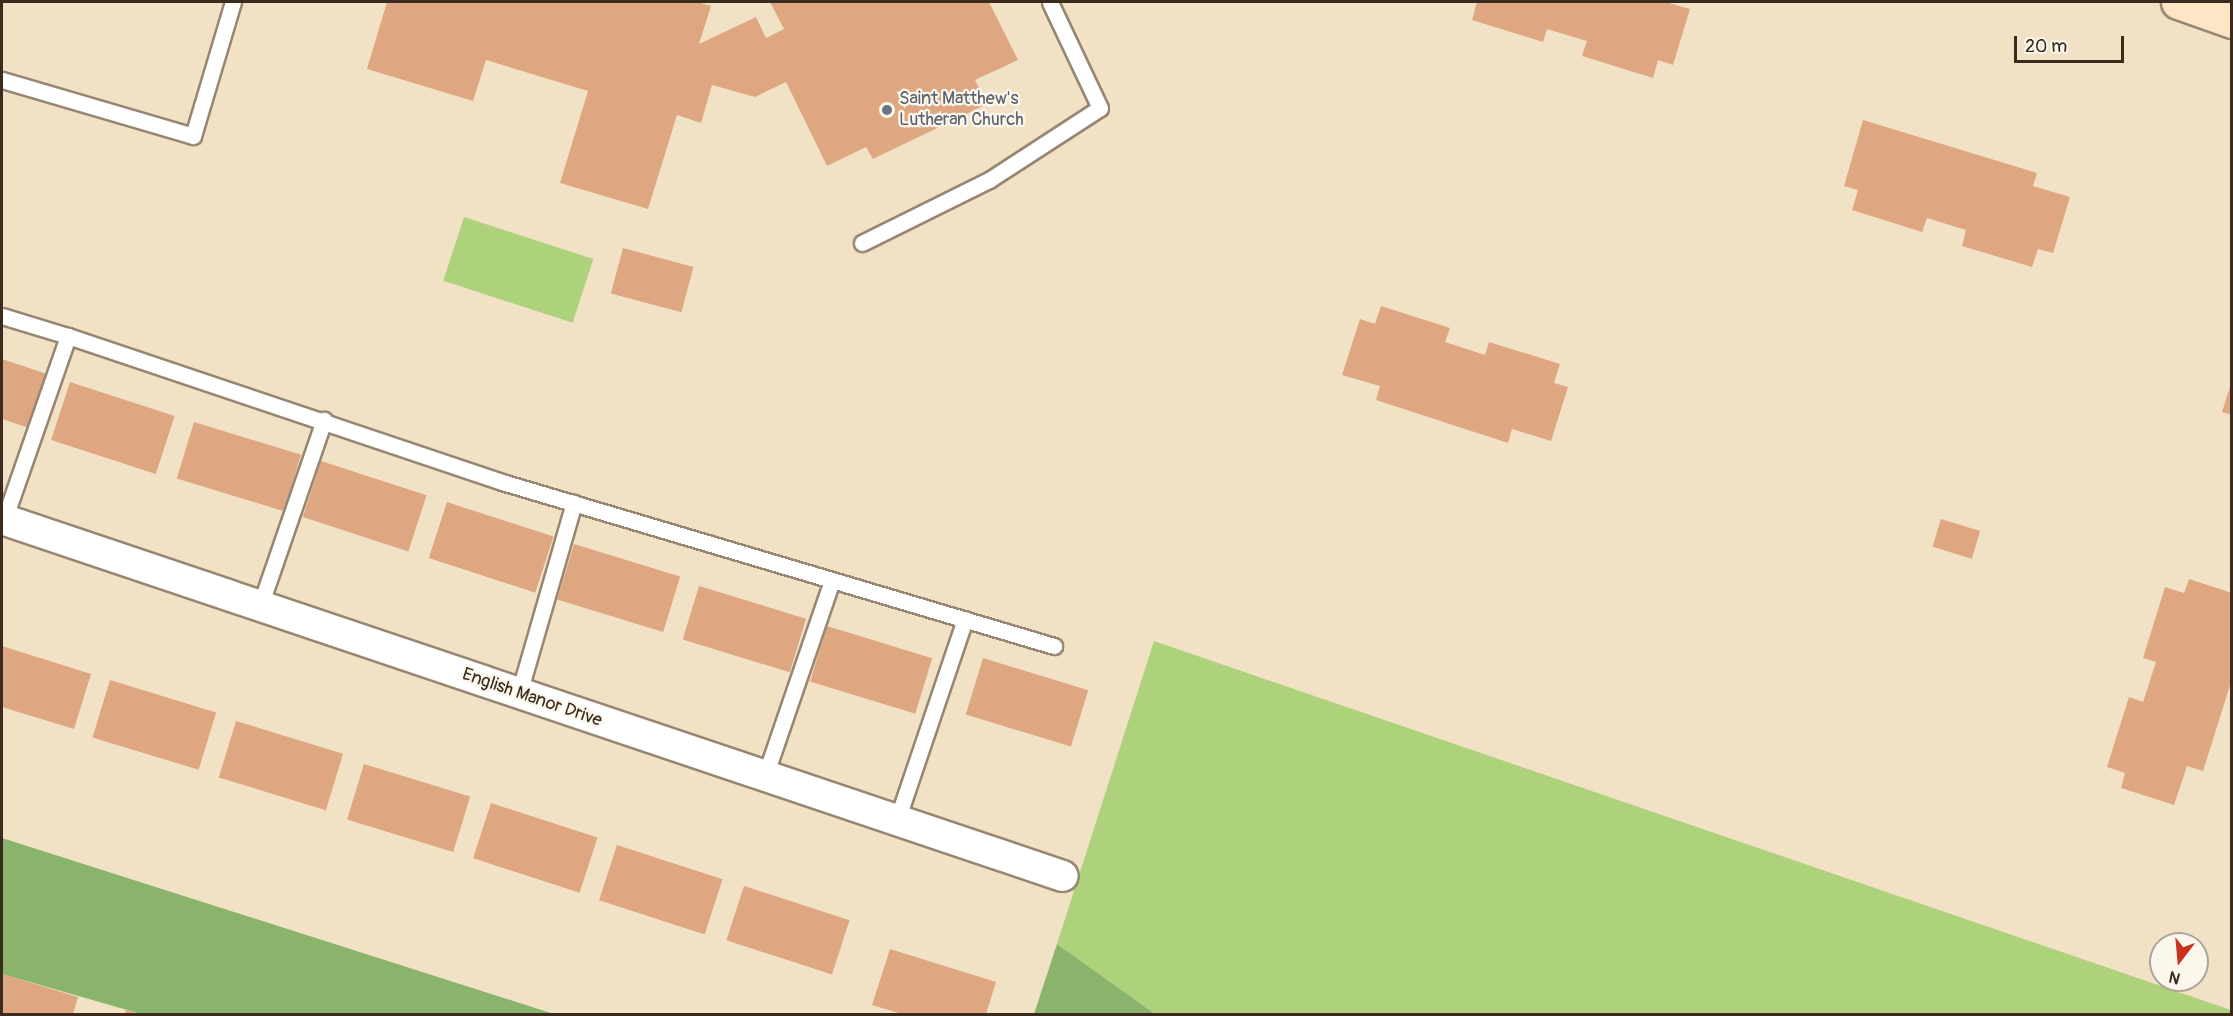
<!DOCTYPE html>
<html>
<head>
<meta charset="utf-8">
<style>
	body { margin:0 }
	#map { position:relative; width:2233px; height:1016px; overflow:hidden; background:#f2e2c5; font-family:Pangolin,sans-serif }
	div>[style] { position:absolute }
	.green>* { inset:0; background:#aed27c; transform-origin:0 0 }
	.forest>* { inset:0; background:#8ab46c }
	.building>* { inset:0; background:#dea781; transform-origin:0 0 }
	.roads { filter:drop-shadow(2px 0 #968672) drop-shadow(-2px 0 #968672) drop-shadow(0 2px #968672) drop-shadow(0 -2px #968672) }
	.service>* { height:15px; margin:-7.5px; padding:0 7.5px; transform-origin:7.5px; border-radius:7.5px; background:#fff }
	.minor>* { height:30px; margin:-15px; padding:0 15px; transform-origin:15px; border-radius:15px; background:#fff }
	.secondary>* { height:33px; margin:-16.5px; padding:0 16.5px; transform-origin:16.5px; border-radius:16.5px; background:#fde5c5 }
	.dots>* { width:16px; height:16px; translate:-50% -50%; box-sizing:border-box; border:3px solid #fbf7ec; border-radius:50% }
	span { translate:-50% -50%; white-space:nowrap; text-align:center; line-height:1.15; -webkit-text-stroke:4.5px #fbf7ec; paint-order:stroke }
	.worship-label { font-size:18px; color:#5b616d }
	.left { translate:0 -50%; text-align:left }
	.street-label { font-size:18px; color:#3b2a1e }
	.frame { position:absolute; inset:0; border:3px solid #3b2a1e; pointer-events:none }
	.north { position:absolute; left:2149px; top:932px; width:60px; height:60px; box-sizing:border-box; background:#fbf7ec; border:2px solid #aea59a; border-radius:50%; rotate:196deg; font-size:16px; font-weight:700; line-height:24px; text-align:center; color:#3b2a1e }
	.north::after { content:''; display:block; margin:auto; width:21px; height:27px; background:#c8321e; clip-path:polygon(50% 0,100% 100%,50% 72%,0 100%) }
	.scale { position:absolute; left:2014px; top:36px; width:110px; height:27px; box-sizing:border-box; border:3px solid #3b2a1e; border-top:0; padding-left:8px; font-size:18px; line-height:21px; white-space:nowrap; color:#3b2a1e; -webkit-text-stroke:4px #fbf7ec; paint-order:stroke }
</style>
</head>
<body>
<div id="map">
	<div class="green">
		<div style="left:464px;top:217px;width:136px;height:67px;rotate:18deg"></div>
		<div style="clip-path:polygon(1154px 641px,2231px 1010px,2231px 1014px,1155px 1014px,1057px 944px)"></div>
	</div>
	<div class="forest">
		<div style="clip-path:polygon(2px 838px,554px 1014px,141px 1014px,2px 974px)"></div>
		<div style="clip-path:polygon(1057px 944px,1155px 1014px,1034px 1014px)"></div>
	</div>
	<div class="building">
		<div style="clip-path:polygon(387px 2px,697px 2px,711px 6px,699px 44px,756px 17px,766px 38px,784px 29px,770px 2px,989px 2px,1018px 60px,975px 80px,987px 104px,873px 159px,866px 147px,827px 166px,786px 82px,755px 97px,712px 85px,701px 123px,677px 115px,648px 209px,560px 183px,588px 91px,486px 60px,473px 101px,367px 69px)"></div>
		<div style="clip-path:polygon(1477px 2px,1665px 2px,1690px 9px,1673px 65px,1658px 60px,1653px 78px,1582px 56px,1587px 41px,1547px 29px,1543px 42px,1472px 20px)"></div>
		<div style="clip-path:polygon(1863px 120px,2037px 173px,2033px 186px,2070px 197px,2053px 253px,2038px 249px,2032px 267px,1962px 246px,1966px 230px,1927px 218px,1922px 232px,1852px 210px,1858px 190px,1844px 186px)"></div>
		<div style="left:623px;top:248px;width:73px;height:47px;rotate:15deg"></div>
		<div style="clip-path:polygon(1381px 306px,1450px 328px,1445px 342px,1485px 355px,1489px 342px,1560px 364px,1554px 383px,1568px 387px,1551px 441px,1512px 429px,1508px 443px,1376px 400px,1380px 386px,1342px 375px,1360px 319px,1375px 324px)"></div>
		<div style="clip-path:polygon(2px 359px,50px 375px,32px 429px,2px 419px)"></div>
		<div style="left:70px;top:382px;width:110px;height:61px;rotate:18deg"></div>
		<div style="clip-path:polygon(2231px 384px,2232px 385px,2232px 415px,2222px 412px)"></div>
		<div style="left:194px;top:422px;width:112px;height:59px;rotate:17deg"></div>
		<div style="left:321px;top:461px;width:111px;height:59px;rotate:18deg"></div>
		<div style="left:447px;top:502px;width:112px;height:59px;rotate:18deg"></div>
		<div style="left:1941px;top:519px;width:41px;height:29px;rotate:17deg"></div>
		<div style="left:574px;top:544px;width:111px;height:58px;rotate:17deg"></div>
		<div style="clip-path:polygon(2189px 579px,2232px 593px,2232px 679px,2203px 771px,2187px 766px,2174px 805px,2121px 788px,2125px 773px,2107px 767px,2129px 697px,2143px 702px,2156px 662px,2143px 658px,2165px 587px,2184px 593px)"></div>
		<div style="left:699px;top:586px;width:112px;height:56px;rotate:17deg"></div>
		<div style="left:827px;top:626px;width:110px;height:58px;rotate:17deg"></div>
		<div style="clip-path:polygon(2px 646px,91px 674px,74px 729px,2px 707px)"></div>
		<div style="left:983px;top:658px;width:110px;height:59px;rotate:17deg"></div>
		<div style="left:110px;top:680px;width:111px;height:60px;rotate:17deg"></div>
		<div style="left:236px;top:721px;width:112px;height:59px;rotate:17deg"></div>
		<div style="left:364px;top:764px;width:111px;height:58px;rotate:17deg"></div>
		<div style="left:491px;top:803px;width:112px;height:58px;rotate:18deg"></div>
		<div style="left:617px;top:845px;width:111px;height:58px;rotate:18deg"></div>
		<div style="left:744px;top:886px;width:111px;height:57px;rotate:18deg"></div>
		<div style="clip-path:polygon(890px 949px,996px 982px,986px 1014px,902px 1014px,872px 1005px)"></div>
		<div style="clip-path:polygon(2px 974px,78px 997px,73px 1014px,2px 1014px)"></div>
		<div style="clip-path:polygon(126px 1010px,140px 1014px,125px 1014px)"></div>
	</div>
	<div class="roads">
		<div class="service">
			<div style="left:2px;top:80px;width:199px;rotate:16.3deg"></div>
			<div style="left:193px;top:136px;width:140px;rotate:-73.4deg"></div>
			<div style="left:862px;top:243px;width:142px;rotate:-26.4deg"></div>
			<div style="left:989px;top:180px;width:132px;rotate:-33deg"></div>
			<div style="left:1100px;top:108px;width:117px;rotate:-115.3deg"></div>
			<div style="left:2px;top:316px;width:69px;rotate:16.9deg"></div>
			<div style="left:4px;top:520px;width:195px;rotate:-70.8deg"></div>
			<div style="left:68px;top:336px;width:458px;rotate:18.6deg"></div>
			<div style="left:502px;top:482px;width:576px;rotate:16.55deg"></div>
			<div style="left:260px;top:606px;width:197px;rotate:-71deg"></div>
			<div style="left:519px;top:693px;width:198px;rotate:-73.9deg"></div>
			<div style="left:765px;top:776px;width:207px;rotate:-71.1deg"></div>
			<div style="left:897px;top:820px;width:212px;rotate:-71.3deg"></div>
		</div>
		<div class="minor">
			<div style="left:2px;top:519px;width:1119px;rotate:18.6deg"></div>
		</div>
		<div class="secondary">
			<div style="left:2178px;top:2px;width:57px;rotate:19.4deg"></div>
		</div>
	</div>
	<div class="dots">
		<div style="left:887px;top:110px;background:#6b7280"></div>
	</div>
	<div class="worship-label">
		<span class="left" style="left:899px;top:110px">Saint Matthew's<br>Lutheran Church</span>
	</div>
	<div class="street-label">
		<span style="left:532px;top:698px;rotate:19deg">English Manor Drive</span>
	</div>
	<div class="frame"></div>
	<div class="north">N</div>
	<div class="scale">20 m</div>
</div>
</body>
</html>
